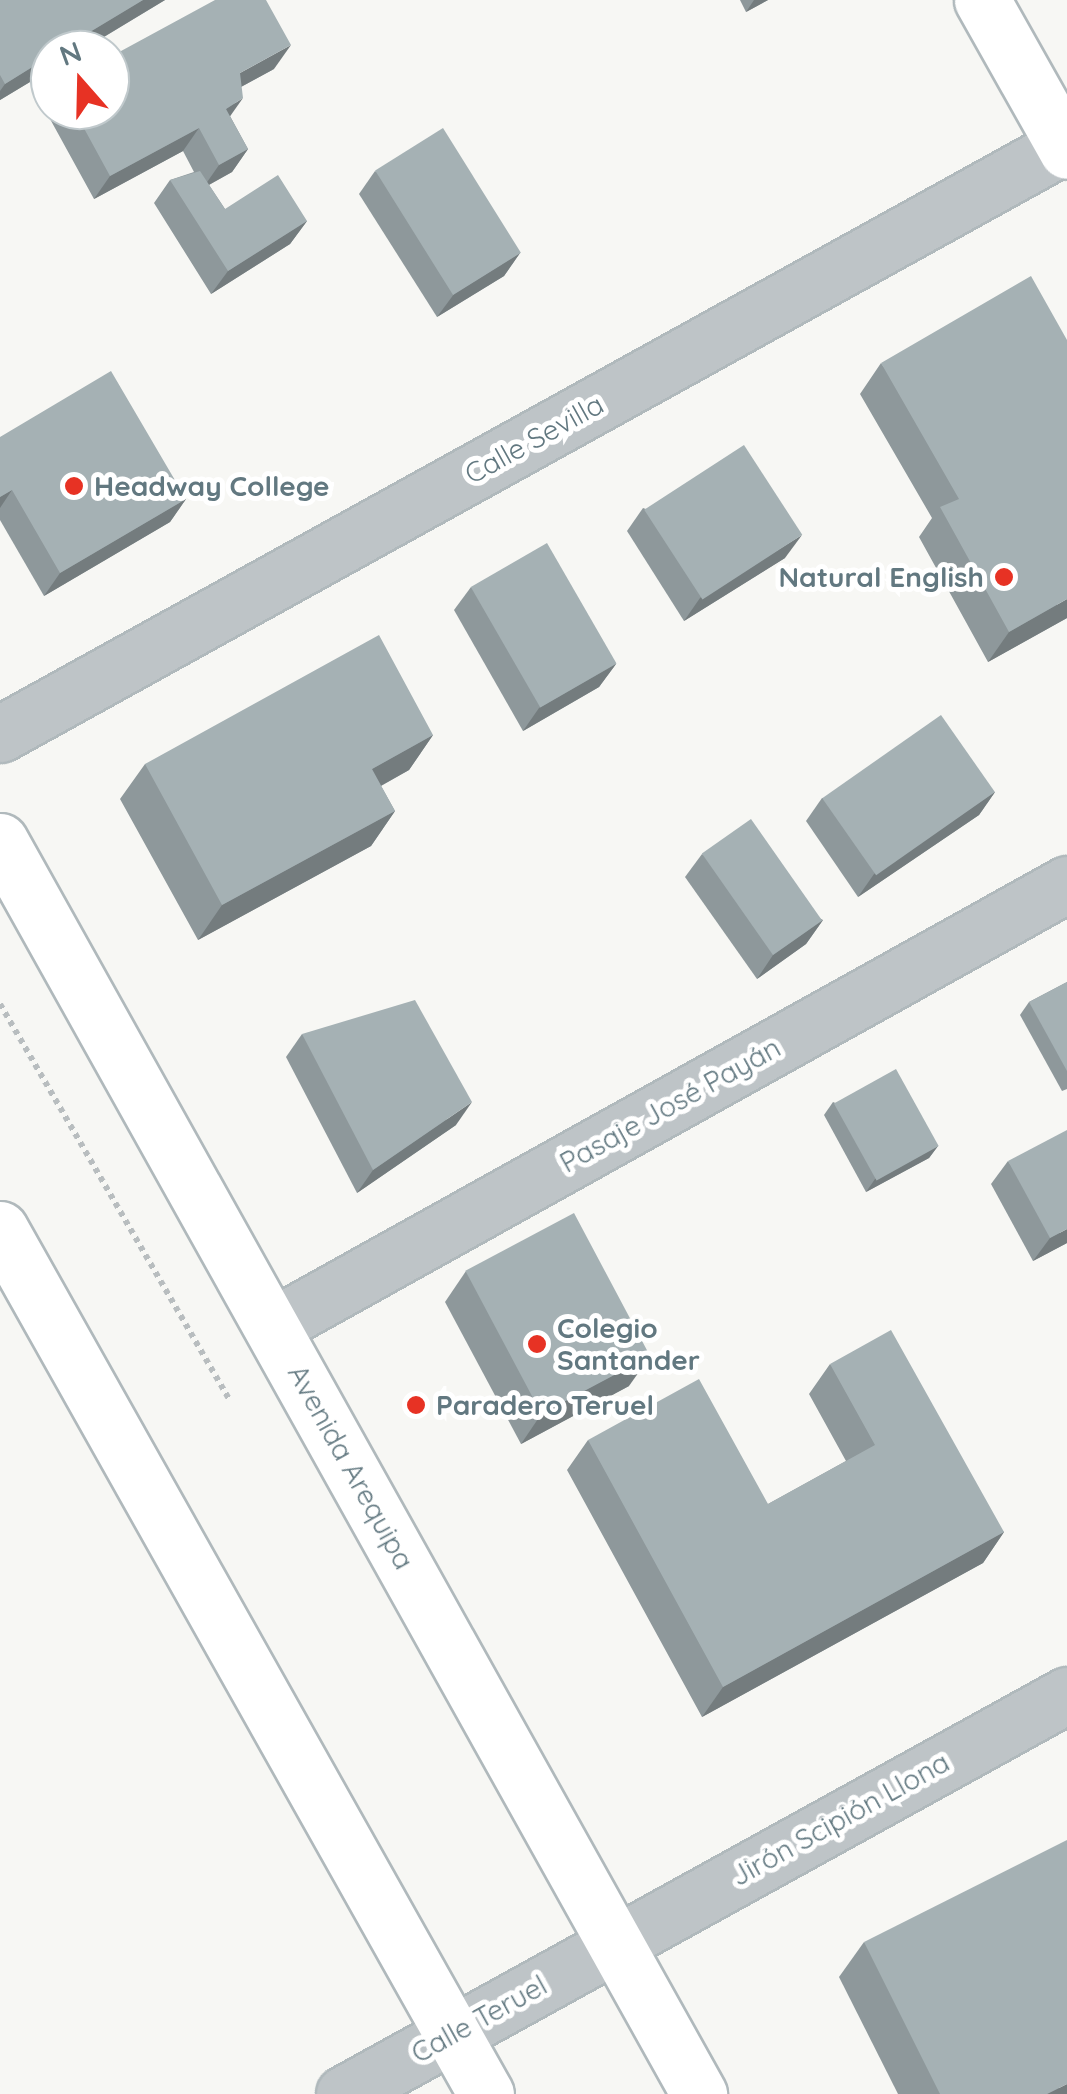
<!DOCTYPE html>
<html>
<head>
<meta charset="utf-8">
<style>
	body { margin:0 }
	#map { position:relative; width:1067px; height:2094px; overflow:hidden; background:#f7f7f4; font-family:Quicksand,sans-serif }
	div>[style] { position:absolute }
	.path>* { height:6px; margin-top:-3px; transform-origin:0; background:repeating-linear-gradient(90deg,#b8bdbf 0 5px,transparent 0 10px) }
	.roads { filter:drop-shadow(2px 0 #b0b9bc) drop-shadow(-2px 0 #b0b9bc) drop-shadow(0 2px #b0b9bc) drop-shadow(0 -2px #b0b9bc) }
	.street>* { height:55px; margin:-27.5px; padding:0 27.5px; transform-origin:27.5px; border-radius:27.5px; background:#bec4c7 }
	.secondary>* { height:55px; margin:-27.5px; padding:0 27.5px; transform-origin:27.5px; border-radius:27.5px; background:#fff }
	.wall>* { inset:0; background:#8e989b }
	.shaded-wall>* { inset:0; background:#747c7e }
	.building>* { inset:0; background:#a5b1b4; transform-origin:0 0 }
	.dots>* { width:28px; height:28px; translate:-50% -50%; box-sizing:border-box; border:5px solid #fff; border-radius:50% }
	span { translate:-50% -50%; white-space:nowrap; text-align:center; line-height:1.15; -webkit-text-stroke:10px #fff; paint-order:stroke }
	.street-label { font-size:28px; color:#627880 }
	.poi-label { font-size:28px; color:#627880; font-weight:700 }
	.left { translate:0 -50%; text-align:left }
	.right { translate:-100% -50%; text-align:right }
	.north { position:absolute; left:30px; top:30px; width:100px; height:100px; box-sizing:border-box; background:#fff; border:2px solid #c0c9cc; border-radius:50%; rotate:340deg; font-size:28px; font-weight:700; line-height:40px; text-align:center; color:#627880 }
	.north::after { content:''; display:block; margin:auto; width:35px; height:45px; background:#e73224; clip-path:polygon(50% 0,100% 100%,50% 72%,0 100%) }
</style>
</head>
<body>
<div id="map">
	<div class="path">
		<div style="left:0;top:1004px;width:459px;rotate:59.9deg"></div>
	</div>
	<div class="roads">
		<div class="street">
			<div style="left:0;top:734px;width:1219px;rotate:-28.94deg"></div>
			<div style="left:273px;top:1326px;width:909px;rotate:-29.1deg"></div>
			<div style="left:344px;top:2094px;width:826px;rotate:-28.89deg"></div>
		</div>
		<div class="secondary">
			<div style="left:982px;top:0;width:173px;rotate:60.6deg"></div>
			<div style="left:0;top:841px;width:1435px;rotate:60.84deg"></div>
			<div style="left:0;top:1229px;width:992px;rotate:60.67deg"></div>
		</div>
	</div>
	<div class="wall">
		<div style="clip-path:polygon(0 0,165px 0,0 100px)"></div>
		<div style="clip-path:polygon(740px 0,768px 0,746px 12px)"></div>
		<div style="clip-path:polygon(274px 69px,241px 87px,230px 116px,248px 149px,232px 172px,209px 185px,225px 209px,307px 221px,290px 244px,211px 294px,154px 203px,170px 180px,194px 172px,183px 151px,94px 199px,44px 108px,50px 99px,50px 110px,110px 110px)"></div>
		<div style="clip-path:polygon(375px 171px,520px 253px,504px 276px,437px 317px,359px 194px)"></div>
		<div style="clip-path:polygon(881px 363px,1067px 618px,988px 662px,919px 537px,932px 518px,860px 394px)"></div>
		<div style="clip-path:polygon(0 437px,186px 499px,170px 522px,44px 596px,0 520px)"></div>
		<div style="clip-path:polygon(643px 508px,785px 558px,684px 621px,627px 531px)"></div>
		<div style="clip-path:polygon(471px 587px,616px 664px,599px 687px,523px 731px,454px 610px)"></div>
		<div style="clip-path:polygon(433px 735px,409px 770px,381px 786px,395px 811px,371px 846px,198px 940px,120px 799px,145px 764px)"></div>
		<div style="clip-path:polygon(995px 792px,979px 815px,858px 897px,806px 821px,822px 798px)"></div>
		<div style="clip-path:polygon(702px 854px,823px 920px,806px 944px,757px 979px,685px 877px)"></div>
		<div style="clip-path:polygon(1067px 982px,1067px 1089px,1062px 1091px,1020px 1015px,1029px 1002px)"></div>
		<div style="clip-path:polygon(302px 1034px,456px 1125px,357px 1193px,286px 1057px)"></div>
		<div style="clip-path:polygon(833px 1102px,938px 1146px,929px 1158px,866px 1192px,824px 1115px)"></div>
		<div style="clip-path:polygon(1008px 1161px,1067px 1243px,1033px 1261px,991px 1184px)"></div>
		<div style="clip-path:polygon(466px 1271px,629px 1386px,521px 1444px,445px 1302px)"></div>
		<div style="clip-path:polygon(830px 1364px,1004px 1532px,983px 1563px,702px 1717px,567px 1470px,588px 1440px,768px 1504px,846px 1461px,809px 1394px)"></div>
		<div style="clip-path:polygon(864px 1942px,1067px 2094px,898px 2094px,839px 1977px)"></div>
	</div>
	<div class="shaded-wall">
		<div style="clip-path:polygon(143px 0,165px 0,82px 50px,60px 50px)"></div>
		<div style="clip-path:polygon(754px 0,768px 0,746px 12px)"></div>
		<div style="clip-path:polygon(291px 45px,274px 69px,224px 96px,240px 73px)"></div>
		<div style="clip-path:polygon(50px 56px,50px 70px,0 100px,0 91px,5px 84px)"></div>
		<div style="clip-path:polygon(243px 98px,226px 122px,226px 109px)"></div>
		<div style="clip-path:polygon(199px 128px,183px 151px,94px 199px,110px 176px)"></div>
		<div style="clip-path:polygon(248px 149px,232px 172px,203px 188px,219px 165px)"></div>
		<div style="clip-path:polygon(307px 221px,290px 244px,211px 294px,228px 271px)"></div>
		<div style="clip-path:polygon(520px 253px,504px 276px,437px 317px,454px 294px)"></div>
		<div style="clip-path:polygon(12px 490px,0 508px,0 497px)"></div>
		<div style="clip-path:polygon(186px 499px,170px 522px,44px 596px,60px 573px)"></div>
		<div style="clip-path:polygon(802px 535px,785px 558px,684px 621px,700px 598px)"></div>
		<div style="clip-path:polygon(1067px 599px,1067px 618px,988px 662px,1009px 632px)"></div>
		<div style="clip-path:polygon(616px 664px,599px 687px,523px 731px,539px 708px)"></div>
		<div style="clip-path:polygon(433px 735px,409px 770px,348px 804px,372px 769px)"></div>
		<div style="clip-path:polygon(995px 792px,979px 815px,858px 897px,874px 874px)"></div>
		<div style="clip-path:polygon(395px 811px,371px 846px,198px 940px,222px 905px)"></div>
		<div style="clip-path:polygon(823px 920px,806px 944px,757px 979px,773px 955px)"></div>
		<div style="clip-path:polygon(472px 1102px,456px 1125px,357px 1193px,373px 1170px)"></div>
		<div style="clip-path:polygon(938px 1146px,929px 1158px,866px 1192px,875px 1179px)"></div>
		<div style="clip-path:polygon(1067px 1229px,1067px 1243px,1033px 1261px,1050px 1238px)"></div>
		<div style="clip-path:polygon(651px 1355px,629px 1386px,521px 1444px,542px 1413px)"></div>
		<div style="clip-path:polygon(1004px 1532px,983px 1563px,702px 1717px,723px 1687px)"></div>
		<div style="clip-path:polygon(1067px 2084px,1067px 2094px,1047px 2094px)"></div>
	</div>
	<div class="building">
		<div style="clip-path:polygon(0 0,143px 0,60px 50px,50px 50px,50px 56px,5px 84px,0 75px)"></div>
		<div style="clip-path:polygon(215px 0,266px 0,291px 45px,240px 73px,243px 98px,226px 109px,248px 149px,219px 165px,199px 128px,110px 176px,74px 110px,110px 110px,110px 57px)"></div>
		<div style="left:443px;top:128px;width:147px;height:80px;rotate:58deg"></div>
		<div style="clip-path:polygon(200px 171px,225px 209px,278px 175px,307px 221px,228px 271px,170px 180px)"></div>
		<div style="clip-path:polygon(1031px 276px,1067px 340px,1067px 599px,1009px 632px,940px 507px,959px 499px,881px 363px)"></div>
		<div style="clip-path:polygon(111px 371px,186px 499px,60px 573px,12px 490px,0 497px,0 437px)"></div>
		<div style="left:744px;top:445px;width:107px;height:119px;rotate:57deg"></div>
		<div style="left:547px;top:543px;width:139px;height:88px;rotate:60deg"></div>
		<div style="clip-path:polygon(379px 635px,433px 735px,372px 769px,395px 811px,222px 905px,145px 764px)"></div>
		<div style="left:941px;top:715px;width:94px;height:145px;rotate:55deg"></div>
		<div style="left:751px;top:819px;width:124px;height:60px;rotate:55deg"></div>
		<div style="clip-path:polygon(1067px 982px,1067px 1071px,1029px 1002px)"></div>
		<div style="clip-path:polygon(415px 1000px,472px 1102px,373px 1170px,302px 1034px)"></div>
		<div style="left:896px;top:1069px;width:88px;height:71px;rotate:61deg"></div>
		<div style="clip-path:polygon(1067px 1130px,1067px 1229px,1050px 1238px,1008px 1161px)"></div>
		<div style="left:574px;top:1213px;width:162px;height:123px;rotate:62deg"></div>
		<div style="clip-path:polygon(891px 1330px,1004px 1532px,723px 1687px,588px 1440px,699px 1379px,768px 1504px,875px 1445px,830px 1364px)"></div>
		<div style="clip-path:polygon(1067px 1840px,1067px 2084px,1047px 2094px,940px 2094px,864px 1942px)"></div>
	</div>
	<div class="dots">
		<div style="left:74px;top:486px;background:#e73224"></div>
		<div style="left:1004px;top:577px;background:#e73224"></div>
		<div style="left:537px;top:1344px;background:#e73224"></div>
		<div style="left:416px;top:1405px;background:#e73224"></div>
	</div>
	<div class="street-label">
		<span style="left:534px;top:439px;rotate:-29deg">Calle Sevilla</span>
		<span style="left:670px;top:1105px;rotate:-29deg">Pasaje José Payán</span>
		<span style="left:351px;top:1467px;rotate:61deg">Avenida Arequipa</span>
		<span style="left:840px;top:1819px;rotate:-29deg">Jirón Scipión Llona</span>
		<span style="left:479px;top:2019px;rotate:-29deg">Calle Teruel</span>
	</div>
	<div class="poi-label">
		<span class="left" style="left:94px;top:486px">Headway College</span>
		<span class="right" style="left:984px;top:577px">Natural English</span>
		<span class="left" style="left:557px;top:1344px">Colegio<br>Santander</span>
		<span class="left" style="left:436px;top:1405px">Paradero Teruel</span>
	</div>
	<div class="north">N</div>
</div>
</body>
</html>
